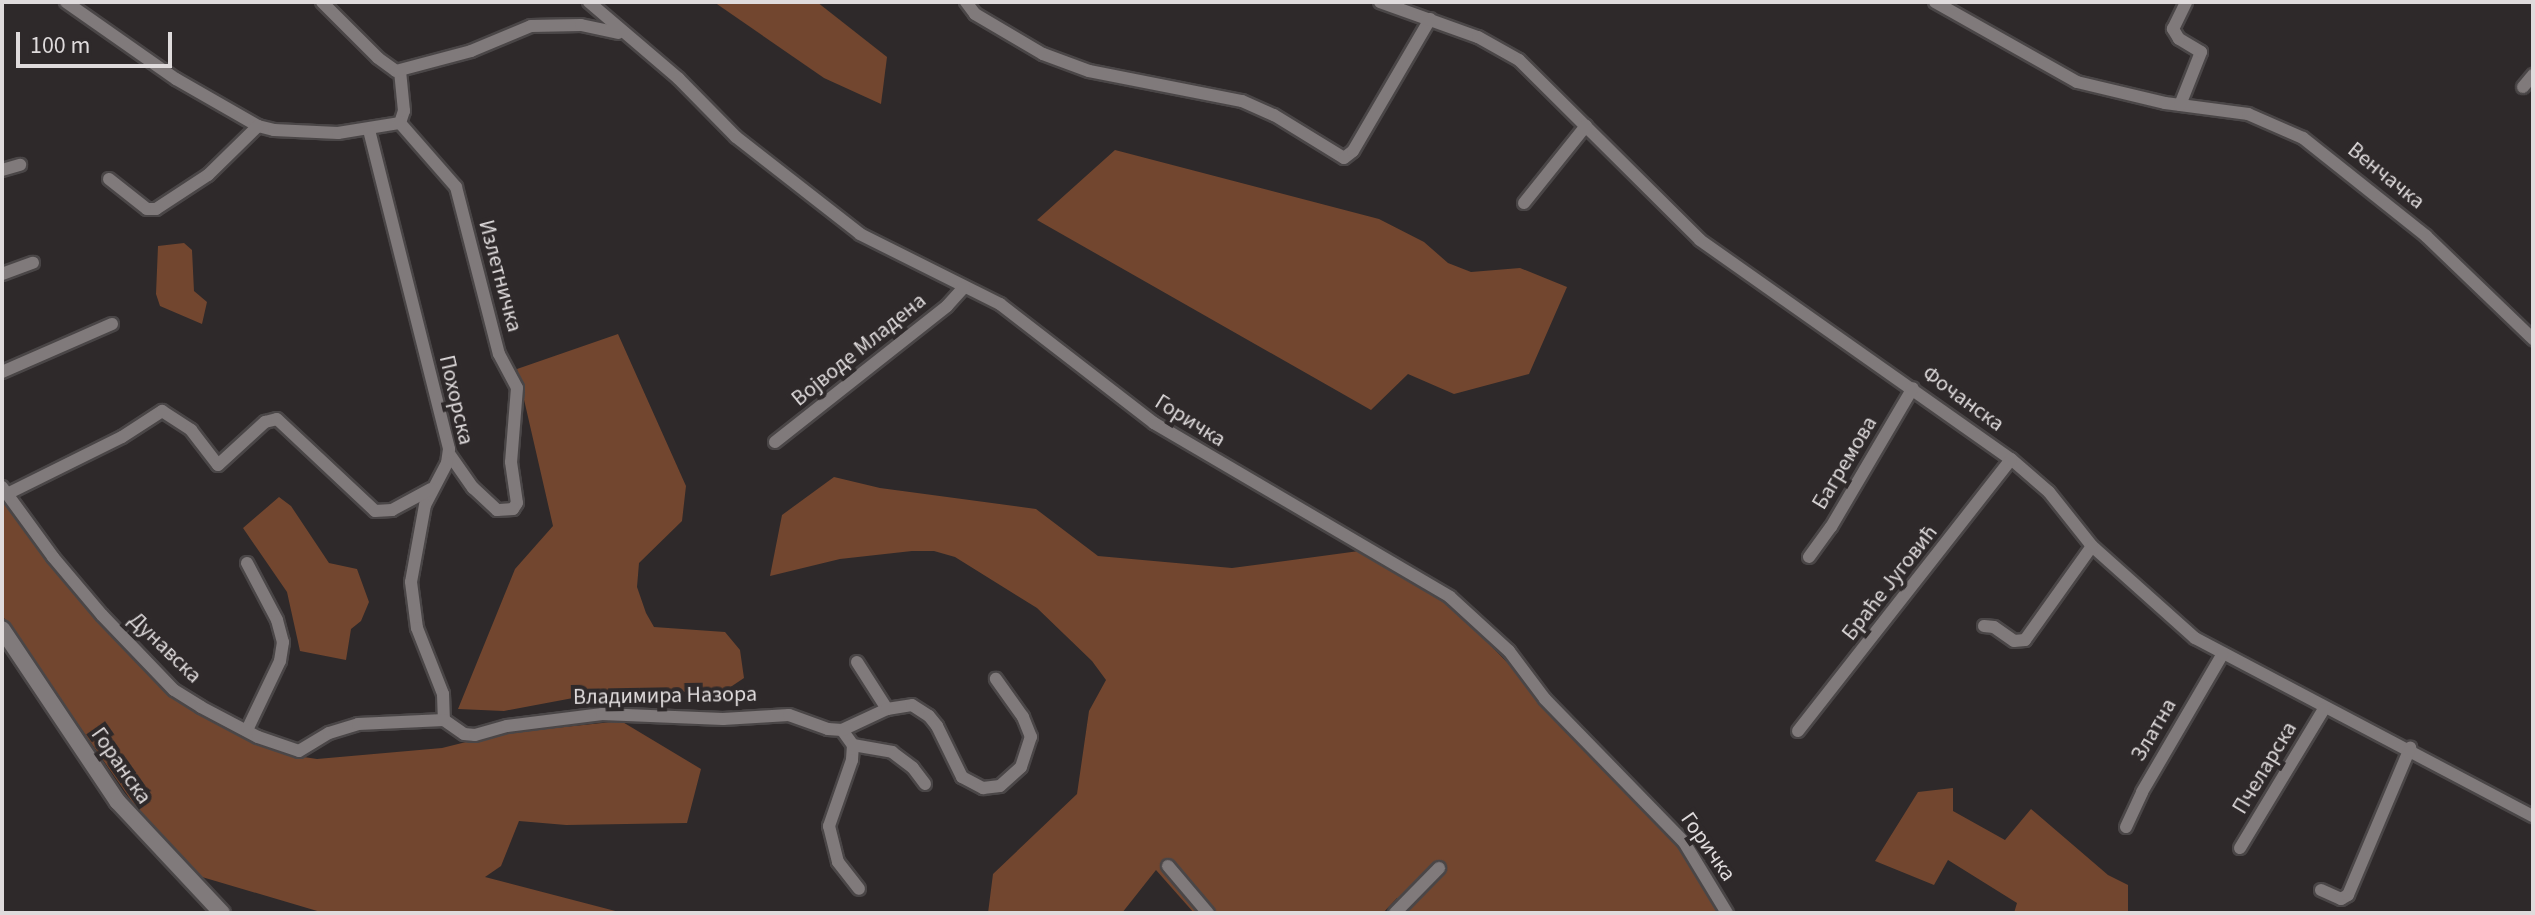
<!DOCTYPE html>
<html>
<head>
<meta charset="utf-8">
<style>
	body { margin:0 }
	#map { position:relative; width:2535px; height:915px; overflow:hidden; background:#2e292a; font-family:"Source Sans 3",sans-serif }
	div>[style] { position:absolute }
	.green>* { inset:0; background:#72462f }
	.roads { filter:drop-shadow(2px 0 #4a4647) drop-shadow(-2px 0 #4a4647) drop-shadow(0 2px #4a4647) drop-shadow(0 -2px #4a4647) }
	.minor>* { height:12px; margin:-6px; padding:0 6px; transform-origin:6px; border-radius:6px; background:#807a7b }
	.secondary>* { height:16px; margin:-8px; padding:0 8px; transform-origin:8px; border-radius:8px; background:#807a7b }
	span { translate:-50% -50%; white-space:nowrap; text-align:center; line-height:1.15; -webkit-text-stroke:8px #2e292a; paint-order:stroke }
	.street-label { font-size:22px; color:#dfdbdc }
	.frame { position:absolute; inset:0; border:4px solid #dfdbdc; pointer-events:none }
	.scale { position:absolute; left:16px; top:32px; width:156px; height:36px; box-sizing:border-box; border:4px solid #dfdbdc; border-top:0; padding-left:10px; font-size:24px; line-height:28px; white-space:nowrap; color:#dfdbdc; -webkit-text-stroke:6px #2e292a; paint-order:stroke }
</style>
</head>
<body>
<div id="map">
	<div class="green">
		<div style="clip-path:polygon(714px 2px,817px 2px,887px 57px,881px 104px,824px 78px)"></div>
		<div style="clip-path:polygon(1115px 150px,1379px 219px,1424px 242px,1448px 263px,1471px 272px,1520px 268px,1567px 287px,1529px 374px,1454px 394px,1408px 374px,1371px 410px,1037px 220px)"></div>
		<div style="clip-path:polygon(184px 243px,192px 250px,194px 291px,207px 302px,202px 324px,160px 306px,156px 294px,158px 246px)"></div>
		<div style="clip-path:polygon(618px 334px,686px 486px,682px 521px,639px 563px,637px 587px,646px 613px,654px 627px,725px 632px,740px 650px,744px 678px,729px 688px,708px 693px,621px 689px,504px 711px,458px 709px,515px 569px,553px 526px,517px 369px)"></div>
		<div style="clip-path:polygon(834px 477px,880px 488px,1036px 509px,1098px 556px,1232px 568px,1359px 551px,1449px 603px,1666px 825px,1720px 913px,1409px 913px,1397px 898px,1383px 913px,1194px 913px,1156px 870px,1122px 913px,988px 913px,993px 874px,1077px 794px,1089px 711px,1106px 680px,1092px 661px,1037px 608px,955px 557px,934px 551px,912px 551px,840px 559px,770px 576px,782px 515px)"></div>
		<div style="clip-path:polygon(2px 495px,151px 673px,178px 701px,247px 739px,290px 755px,317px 759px,442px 748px,498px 734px,621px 721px,701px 769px,687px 823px,566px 825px,519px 821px,501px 866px,485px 877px,623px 913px,324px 913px,202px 877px,142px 816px,2px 615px)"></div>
		<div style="clip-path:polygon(279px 497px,291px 506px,329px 563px,357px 569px,369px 602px,361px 621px,351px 629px,346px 660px,300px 651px,287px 592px,243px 528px)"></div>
		<div style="clip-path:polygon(1953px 788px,1953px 811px,2005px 840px,2031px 809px,2108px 875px,2128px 885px,2128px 913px,2014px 913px,2017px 903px,1948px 860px,1934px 885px,1875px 861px,1918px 792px)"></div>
	</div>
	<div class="roads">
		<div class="minor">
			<div style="left:66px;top:2px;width:134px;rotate:35deg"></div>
			<div style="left:176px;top:79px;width:95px;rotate:29.8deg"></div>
			<div style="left:258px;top:126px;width:16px;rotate:14deg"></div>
			<div style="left:274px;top:130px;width:64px;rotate:2.7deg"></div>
			<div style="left:338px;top:133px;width:63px;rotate:-9.2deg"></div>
			<div style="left:400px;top:123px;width:13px;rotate:-72deg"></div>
			<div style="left:404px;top:111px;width:40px;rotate:-95.7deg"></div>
			<div style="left:322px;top:2px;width:79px;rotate:45deg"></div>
			<div style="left:378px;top:58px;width:22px;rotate:36deg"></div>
			<div style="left:396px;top:71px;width:78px;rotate:-14.9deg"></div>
			<div style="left:471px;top:51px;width:65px;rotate:-22.6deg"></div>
			<div style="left:531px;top:26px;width:50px;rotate:-1.1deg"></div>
			<div style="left:581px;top:25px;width:38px;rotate:12deg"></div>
			<div style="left:589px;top:2px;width:118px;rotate:40.5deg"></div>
			<div style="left:679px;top:79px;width:81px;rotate:45.5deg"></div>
			<div style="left:736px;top:137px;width:157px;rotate:38deg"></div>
			<div style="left:860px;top:234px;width:157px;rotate:26.6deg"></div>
			<div style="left:1000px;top:304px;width:195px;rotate:37.7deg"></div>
			<div style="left:1154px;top:423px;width:343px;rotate:30.4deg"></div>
			<div style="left:1450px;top:597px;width:80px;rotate:42.5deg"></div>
			<div style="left:1509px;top:651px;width:60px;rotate:53.1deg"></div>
			<div style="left:1545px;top:699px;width:199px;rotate:45.8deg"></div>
			<div style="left:1684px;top:842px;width:83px;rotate:58.8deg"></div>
			<div style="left:966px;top:2px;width:15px;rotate:53deg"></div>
			<div style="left:975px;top:14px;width:79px;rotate:30.5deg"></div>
			<div style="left:1043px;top:54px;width:49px;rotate:20.3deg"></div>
			<div style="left:1089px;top:71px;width:156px;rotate:11.1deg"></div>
			<div style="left:1242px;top:101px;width:35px;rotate:24deg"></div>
			<div style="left:1274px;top:115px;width:82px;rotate:31.6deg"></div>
			<div style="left:1344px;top:158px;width:11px;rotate:-38deg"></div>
			<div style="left:1353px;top:151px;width:153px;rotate:-59.7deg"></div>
			<div style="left:1380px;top:2px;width:104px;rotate:19.7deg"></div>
			<div style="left:1478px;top:37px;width:47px;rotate:29.3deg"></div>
			<div style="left:1519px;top:60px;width:255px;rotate:44.8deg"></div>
			<div style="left:1700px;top:240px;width:380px;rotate:35.2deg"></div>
			<div style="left:2011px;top:459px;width:50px;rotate:41deg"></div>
			<div style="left:2049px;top:492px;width:69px;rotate:51.5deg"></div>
			<div style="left:2092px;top:546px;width:138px;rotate:41.8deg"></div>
			<div style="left:2195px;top:638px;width:382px;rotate:27.8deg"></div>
			<div style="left:1935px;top:2px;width:163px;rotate:29.4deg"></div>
			<div style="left:2077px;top:82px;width:90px;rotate:13.4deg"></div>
			<div style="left:2165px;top:103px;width:84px;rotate:7.5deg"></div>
			<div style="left:2248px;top:114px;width:60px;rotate:23.6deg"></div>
			<div style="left:2303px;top:138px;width:157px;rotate:38.5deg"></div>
			<div style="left:2426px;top:236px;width:149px;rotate:43.9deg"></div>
			<div style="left:2523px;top:87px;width:16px;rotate:-50deg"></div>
			<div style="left:2180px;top:105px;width:57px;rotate:-68.4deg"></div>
			<div style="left:2201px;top:52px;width:26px;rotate:-149deg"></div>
			<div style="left:2179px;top:39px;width:12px;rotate:-121deg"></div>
			<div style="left:2173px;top:29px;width:30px;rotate:-64deg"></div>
			<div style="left:400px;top:123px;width:85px;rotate:48.8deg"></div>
			<div style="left:456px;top:187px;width:172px;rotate:75.6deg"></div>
			<div style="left:499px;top:354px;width:38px;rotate:62deg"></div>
			<div style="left:517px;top:388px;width:74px;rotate:94.6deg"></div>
			<div style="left:511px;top:462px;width:41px;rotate:81.7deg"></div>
			<div style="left:517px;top:503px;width:7px;rotate:124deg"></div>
			<div style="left:513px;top:509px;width:16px;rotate:176deg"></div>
			<div style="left:497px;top:510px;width:33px;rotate:-137deg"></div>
			<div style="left:473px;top:488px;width:40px;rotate:-124.9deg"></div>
			<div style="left:369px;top:130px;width:329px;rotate:75.9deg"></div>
			<div style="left:449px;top:449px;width:14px;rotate:98deg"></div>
			<div style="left:447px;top:463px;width:47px;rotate:117.6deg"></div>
			<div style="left:425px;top:505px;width:78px;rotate:100.3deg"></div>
			<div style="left:411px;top:582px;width:46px;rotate:82.6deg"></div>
			<div style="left:417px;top:628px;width:71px;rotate:68.5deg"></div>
			<div style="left:443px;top:694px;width:26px;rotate:88deg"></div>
			<div style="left:2px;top:170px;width:19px;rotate:-16deg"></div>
			<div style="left:109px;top:179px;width:48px;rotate:38.3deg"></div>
			<div style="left:147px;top:209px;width:9px"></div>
			<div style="left:156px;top:209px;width:62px;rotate:-33.2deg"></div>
			<div style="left:208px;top:175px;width:70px;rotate:-44.4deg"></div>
			<div style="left:1524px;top:203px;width:99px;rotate:-51.2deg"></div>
			<div style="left:2px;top:274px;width:33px;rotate:-20deg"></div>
			<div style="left:2px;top:372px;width:120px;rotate:-23.6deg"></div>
			<div style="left:775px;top:442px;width:219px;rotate:-38.3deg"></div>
			<div style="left:947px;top:306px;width:25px;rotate:-48deg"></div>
			<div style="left:2px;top:487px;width:87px;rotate:53.9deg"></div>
			<div style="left:53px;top:557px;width:76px;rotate:49.8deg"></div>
			<div style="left:102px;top:615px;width:104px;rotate:46.2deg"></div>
			<div style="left:174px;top:690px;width:32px;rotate:32deg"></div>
			<div style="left:201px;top:707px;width:64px;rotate:27.8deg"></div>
			<div style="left:258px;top:737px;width:43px;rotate:18.9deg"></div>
			<div style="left:299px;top:751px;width:35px;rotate:-31deg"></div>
			<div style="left:329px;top:733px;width:30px;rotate:-17deg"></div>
			<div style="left:358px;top:724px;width:86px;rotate:-2.7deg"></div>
			<div style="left:7px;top:494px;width:128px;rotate:-26.4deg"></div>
			<div style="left:122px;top:437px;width:48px;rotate:-33deg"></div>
			<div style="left:162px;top:411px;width:35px;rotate:33deg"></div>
			<div style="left:191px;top:430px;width:44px;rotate:52.4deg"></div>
			<div style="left:218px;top:465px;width:64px;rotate:-42.5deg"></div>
			<div style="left:265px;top:422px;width:12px;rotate:-14deg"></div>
			<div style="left:277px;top:419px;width:134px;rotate:43.2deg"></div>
			<div style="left:375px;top:511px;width:17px;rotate:-3deg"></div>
			<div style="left:392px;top:510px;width:44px;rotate:-28.3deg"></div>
			<div style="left:1809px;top:557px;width:37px;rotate:-54deg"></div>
			<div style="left:1831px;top:527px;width:161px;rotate:-59.5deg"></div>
			<div style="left:247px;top:563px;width:64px;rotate:62.2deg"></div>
			<div style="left:277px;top:620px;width:23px;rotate:75deg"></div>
			<div style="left:283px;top:642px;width:19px;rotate:99deg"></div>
			<div style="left:280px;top:661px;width:76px;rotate:115.6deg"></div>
			<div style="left:1984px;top:626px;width:10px;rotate:6deg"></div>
			<div style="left:1994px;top:627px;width:24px;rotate:35deg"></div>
			<div style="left:2014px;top:641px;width:11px;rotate:-5deg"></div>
			<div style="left:2025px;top:640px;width:115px;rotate:-54.5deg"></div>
			<div style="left:857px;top:662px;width:56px;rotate:57.4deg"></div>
			<div style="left:444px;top:720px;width:24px;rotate:35deg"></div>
			<div style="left:464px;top:734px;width:11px;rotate:5deg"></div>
			<div style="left:475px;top:735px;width:33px;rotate:-16deg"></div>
			<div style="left:507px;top:726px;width:96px;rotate:-7.2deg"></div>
			<div style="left:602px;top:714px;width:121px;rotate:2.4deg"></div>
			<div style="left:723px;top:719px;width:66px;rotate:-3.5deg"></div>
			<div style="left:789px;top:715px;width:41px;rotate:19.7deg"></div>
			<div style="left:828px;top:729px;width:14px;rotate:4deg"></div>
			<div style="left:842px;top:730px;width:19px;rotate:54deg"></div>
			<div style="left:853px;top:745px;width:15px;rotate:94deg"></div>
			<div style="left:852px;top:760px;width:70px;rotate:109.2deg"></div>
			<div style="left:829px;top:826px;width:37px;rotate:76deg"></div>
			<div style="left:838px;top:862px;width:34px;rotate:52deg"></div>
			<div style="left:842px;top:730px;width:50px;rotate:-25deg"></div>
			<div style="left:887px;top:709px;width:25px;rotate:-9deg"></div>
			<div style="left:912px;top:705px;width:20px;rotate:33deg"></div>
			<div style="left:929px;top:716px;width:13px;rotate:51deg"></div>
			<div style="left:937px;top:726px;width:57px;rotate:63.9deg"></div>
			<div style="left:962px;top:777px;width:24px;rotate:28deg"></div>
			<div style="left:983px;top:788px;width:17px;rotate:-7deg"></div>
			<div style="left:1000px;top:786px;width:28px;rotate:-42deg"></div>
			<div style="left:1021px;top:767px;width:32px;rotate:-72deg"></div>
			<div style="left:1031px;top:737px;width:22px;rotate:-112deg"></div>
			<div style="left:1023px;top:717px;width:47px;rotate:-125.4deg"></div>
			<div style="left:1798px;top:731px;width:345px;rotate:-51.9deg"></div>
			<div style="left:853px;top:745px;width:40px;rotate:10deg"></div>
			<div style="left:892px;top:752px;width:26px;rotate:37deg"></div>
			<div style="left:913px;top:768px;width:20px;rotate:53deg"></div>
			<div style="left:2126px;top:827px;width:38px;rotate:-65deg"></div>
			<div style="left:2142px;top:792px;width:159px;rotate:-59.7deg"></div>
			<div style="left:2240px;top:848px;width:162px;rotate:-58.9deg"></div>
			<div style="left:1168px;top:866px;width:62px;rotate:49.6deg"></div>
			<div style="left:2321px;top:890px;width:22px;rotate:24deg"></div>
			<div style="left:2341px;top:899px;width:8px;rotate:-30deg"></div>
			<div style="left:2348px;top:895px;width:160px;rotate:-67.1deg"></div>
			<div style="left:1395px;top:913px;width:63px;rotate:-45.6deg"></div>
		</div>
		<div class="secondary">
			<div style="left:2px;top:629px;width:208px;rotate:56.2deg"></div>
			<div style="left:118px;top:802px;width:152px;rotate:46.9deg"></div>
		</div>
	</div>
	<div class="street-label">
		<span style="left:2386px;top:176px;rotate:39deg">Венчачка</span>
		<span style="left:500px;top:276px;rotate:75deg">Излетничка</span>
		<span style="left:859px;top:350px;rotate:-39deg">Војводе Младена</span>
		<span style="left:1963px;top:399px;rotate:36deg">Фочанска</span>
		<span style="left:456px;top:400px;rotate:77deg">Похорска</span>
		<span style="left:1190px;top:421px;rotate:32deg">Горичка</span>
		<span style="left:1845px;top:463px;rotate:-59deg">Багремова</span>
		<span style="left:1890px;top:583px;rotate:-52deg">Браће Југовић</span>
		<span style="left:165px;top:648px;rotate:44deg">Дунавска</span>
		<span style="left:665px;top:696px;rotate:-1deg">Владимира Назора</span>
		<span style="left:2154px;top:730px;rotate:-60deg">Златна</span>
		<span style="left:121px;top:766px;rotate:55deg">Горанска</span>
		<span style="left:2265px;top:768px;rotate:-59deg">Пчеларска</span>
		<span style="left:1708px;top:847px;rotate:55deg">Горичка</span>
	</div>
	<div class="frame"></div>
	<div class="scale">100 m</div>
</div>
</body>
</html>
